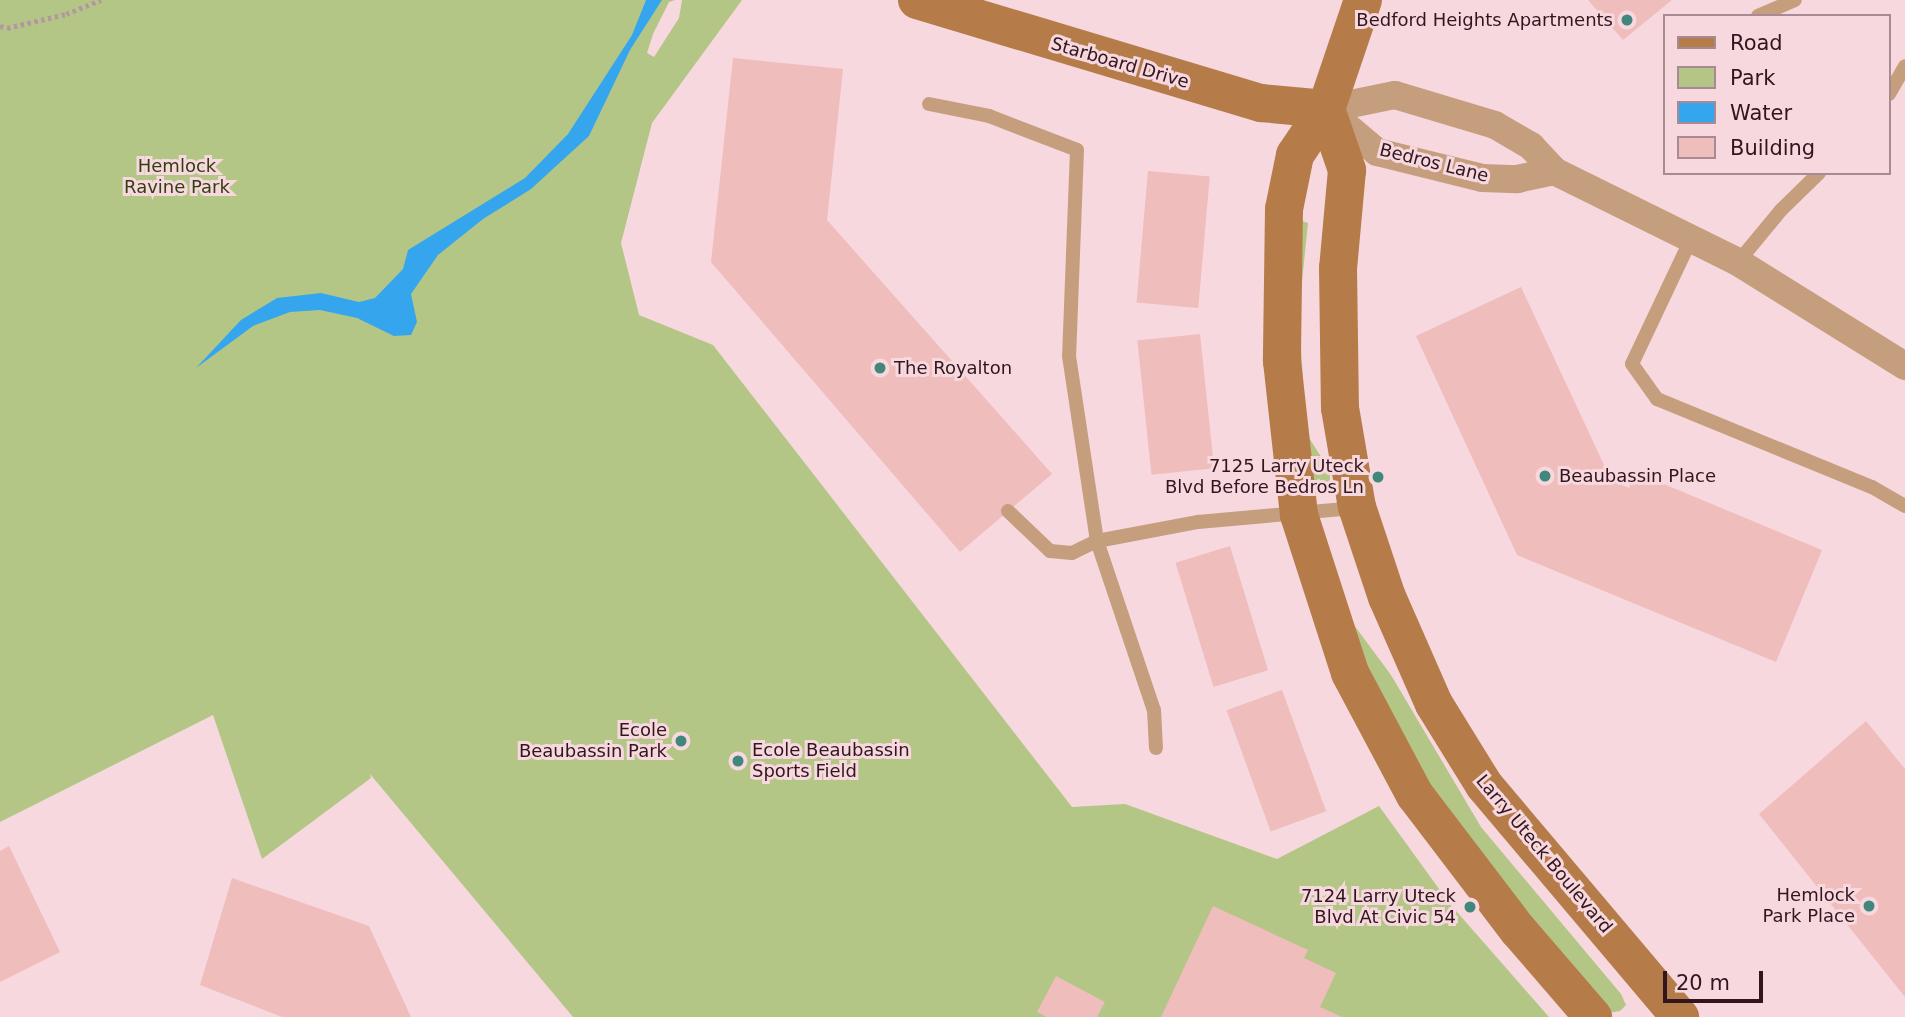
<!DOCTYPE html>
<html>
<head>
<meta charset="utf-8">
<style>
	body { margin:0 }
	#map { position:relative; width:1905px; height:1017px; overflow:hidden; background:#f7d8df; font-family:"DejaVu Sans",sans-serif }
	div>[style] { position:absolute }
	.green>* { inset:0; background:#b3c686 }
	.water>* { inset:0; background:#35a6ee }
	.building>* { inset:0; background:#efbdbb; transform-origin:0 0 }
	.path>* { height:4.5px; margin-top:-2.25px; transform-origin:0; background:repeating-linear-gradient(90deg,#b5989f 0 3.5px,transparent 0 7px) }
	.lane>* { height:14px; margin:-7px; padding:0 7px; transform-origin:7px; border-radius:7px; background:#c59e7d }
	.street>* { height:28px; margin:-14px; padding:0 14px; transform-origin:14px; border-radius:14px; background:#c59e7d }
	.secondary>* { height:38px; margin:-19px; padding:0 19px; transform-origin:19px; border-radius:19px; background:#b57c49 }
	.dots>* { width:19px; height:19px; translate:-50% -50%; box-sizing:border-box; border:4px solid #f7d8df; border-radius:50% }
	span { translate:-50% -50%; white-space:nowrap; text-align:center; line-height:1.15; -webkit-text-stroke:6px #f7d8df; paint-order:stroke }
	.poi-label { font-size:18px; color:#31161e }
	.right { translate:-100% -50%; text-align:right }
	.left { translate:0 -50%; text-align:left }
	.street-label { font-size:18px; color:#31161e }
	.park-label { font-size:18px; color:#343f11 }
	.legend { position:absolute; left:1663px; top:14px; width:228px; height:161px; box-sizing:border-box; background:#f7d8df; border:2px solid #a88a92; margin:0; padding:9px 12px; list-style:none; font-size:21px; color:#31161e }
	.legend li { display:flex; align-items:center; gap:14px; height:35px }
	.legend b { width:35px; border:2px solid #a88a92 }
	.scale { position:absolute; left:1663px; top:971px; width:100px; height:32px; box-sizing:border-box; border:4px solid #31161e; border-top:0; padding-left:9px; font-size:21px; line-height:24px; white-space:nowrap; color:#31161e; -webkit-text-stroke:5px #f7d8df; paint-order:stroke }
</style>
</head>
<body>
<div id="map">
	<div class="green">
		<div style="clip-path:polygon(0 0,675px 0,669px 2px,653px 34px,647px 53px,654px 57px,679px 18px,682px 0,742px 0,652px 123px,621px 243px,639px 315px,713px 345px,1072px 807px,1125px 804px,1277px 859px,1379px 806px,1450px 904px,1549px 1017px,573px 1017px,370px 774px,371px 778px,262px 859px,213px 715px,0 822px)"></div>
		<div style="clip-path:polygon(1302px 221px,1308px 223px,1299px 311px,1306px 433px,1330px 471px,1330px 482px,1312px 489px,1306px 486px,1293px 365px,1292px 311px)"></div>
		<div style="clip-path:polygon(1354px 625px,1391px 675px,1481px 827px,1621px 994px,1626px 1005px,1620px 1011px,1607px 1013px,1457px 836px,1373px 689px)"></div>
	</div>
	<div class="water">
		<div style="clip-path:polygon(646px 0,662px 0,630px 50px,589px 136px,531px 189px,483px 219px,438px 255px,411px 294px,417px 322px,411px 335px,394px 336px,357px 318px,320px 310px,290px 312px,253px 326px,196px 368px,241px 320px,277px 298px,321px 293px,359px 302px,375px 298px,403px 269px,408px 250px,525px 178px,568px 134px,632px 35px)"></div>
	</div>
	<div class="building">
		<div style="clip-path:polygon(1588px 0,1672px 0,1623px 40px)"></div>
		<div style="clip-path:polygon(733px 58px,843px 69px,827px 220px,1052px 474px,960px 552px,711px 262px)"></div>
		<div style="left:1148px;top:171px;width:62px;height:132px;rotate:5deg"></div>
		<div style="clip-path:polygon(1521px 287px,1611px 480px,1629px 488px,1635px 472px,1822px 550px,1776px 662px,1517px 555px,1416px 336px)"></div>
		<div style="left:1200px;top:334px;width:135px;height:63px;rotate:84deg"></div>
		<div style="left:1230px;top:546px;width:130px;height:57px;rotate:73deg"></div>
		<div style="left:1282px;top:690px;width:129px;height:59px;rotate:70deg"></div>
		<div style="clip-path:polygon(1866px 721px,1905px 769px,1905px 997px,1759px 814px)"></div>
		<div style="clip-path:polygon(9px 846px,60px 952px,0 982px,0 851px)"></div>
		<div style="clip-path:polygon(232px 878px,369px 926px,411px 1017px,282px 1017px,200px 985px)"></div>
		<div style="clip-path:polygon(1213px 906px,1308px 950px,1304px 958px,1336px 973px,1320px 1007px,1342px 1017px,1161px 1017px)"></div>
		<div style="clip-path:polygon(1056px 976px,1105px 1002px,1097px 1017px,1047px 1017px,1037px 1012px)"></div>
	</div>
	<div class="path">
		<div style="left:0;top:26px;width:7px;rotate:16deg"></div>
		<div style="left:7px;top:28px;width:61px;rotate:-13.3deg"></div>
		<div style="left:66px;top:14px;width:38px;rotate:-22deg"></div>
	</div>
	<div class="lane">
		<div style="left:1758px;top:16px;width:40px;rotate:-23.4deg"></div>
		<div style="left:1889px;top:94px;width:32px;rotate:-60deg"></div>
		<div style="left:929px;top:104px;width:61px;rotate:11.3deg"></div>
		<div style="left:989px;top:116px;width:94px;rotate:21.1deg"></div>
		<div style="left:1077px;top:150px;width:206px;rotate:92.2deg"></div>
		<div style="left:1069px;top:356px;width:187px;rotate:81.4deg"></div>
		<div style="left:1097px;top:541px;width:178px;rotate:71.4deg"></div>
		<div style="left:1154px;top:710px;width:38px;rotate:87deg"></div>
		<div style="left:1692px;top:237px;width:140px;rotate:115.3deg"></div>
		<div style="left:1632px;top:364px;width:43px;rotate:54.5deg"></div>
		<div style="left:1657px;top:399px;width:232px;rotate:22.3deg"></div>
		<div style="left:1872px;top:487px;width:38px;rotate:30deg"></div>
		<div style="left:1738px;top:262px;width:67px;rotate:-50.4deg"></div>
		<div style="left:1781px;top:210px;width:53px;rotate:-44.2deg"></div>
		<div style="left:1008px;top:511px;width:58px;rotate:43.6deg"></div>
		<div style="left:1050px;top:551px;width:22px;rotate:5deg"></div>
		<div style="left:1072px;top:553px;width:28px;rotate:-26deg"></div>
		<div style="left:1097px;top:541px;width:103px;rotate:-10.7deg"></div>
		<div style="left:1198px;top:522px;width:159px;rotate:-5.1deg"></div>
	</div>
	<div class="street">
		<div style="left:1326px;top:109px;width:70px;rotate:-11.5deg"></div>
		<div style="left:1395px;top:95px;width:104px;rotate:16.7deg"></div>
		<div style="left:1495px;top:125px;width:42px;rotate:30.3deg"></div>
		<div style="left:1531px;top:146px;width:34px;rotate:47deg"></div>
		<div style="left:1554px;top:171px;width:205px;rotate:26.3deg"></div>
		<div style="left:1738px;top:262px;width:197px;rotate:31.9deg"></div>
		<div style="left:1326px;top:109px;width:67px;rotate:40.1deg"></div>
		<div style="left:1377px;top:152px;width:108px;rotate:13.9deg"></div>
		<div style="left:1482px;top:178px;width:35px;rotate:2deg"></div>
		<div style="left:1517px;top:179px;width:38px;rotate:-12deg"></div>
	</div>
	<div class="secondary">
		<div style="left:917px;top:0;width:359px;rotate:16.7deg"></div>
		<div style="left:1261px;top:103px;width:65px;rotate:5.3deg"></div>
		<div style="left:1363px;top:0;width:115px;rotate:108.7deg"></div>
		<div style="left:1326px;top:109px;width:55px;rotate:124deg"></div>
		<div style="left:1295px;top:155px;width:55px;rotate:101.5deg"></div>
		<div style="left:1284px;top:209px;width:152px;rotate:90.8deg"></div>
		<div style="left:1282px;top:361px;width:155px;rotate:83.7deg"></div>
		<div style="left:1299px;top:515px;width:166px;rotate:72.1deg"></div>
		<div style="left:1350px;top:673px;width:138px;rotate:62deg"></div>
		<div style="left:1415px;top:795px;width:170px;rotate:52.7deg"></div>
		<div style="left:1518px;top:930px;width:115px;rotate:49.2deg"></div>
		<div style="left:1326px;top:109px;width:65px;rotate:71deg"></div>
		<div style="left:1347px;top:170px;width:98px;rotate:95.2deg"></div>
		<div style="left:1338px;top:268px;width:140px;rotate:89.2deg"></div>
		<div style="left:1340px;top:408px;width:100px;rotate:80.3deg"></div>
		<div style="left:1357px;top:507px;width:95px;rotate:71.6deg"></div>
		<div style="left:1387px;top:597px;width:117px;rotate:66.3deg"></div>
		<div style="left:1434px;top:704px;width:95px;rotate:58.3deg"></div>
		<div style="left:1484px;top:785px;width:304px;rotate:49.8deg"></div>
	</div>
	<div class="dots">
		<div style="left:1627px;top:20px;background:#42877b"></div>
		<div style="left:880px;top:368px;background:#42877b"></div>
		<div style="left:1545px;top:476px;background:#42877b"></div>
		<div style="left:1378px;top:477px;background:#42877b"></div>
		<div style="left:681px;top:741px;background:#42877b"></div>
		<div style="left:738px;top:761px;background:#42877b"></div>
		<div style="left:1869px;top:906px;background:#42877b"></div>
		<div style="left:1470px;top:907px;background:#42877b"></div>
	</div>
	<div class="poi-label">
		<span class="right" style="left:1613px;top:20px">Bedford Heights Apartments</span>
		<span class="left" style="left:894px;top:368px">The Royalton</span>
		<span class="right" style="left:1364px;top:477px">7125 Larry Uteck<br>Blvd Before Bedros Ln</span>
		<span class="left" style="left:1559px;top:476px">Beaubassin Place</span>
		<span class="right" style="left:667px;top:741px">Ecole<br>Beaubassin Park</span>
		<span class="left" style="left:752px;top:761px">Ecole Beaubassin<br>Sports Field</span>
		<span class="right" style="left:1855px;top:906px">Hemlock<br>Park Place</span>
		<span class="right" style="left:1456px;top:907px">7124 Larry Uteck<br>Blvd At Civic 54</span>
	</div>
	<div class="street-label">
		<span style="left:1120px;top:63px;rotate:16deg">Starboard Drive</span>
		<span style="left:1434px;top:163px;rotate:14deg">Bedros Lane</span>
		<span style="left:1544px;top:854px;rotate:50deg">Larry Uteck Boulevard</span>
	</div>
	<div class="park-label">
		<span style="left:177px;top:177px">Hemlock<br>Ravine Park</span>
	</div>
	<ul class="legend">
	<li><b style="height:9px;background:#b57c49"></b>Road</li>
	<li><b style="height:19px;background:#b3c686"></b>Park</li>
	<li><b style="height:19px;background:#35a6ee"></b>Water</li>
	<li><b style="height:19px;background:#efbdbb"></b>Building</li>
	</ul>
	<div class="scale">20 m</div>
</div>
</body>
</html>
